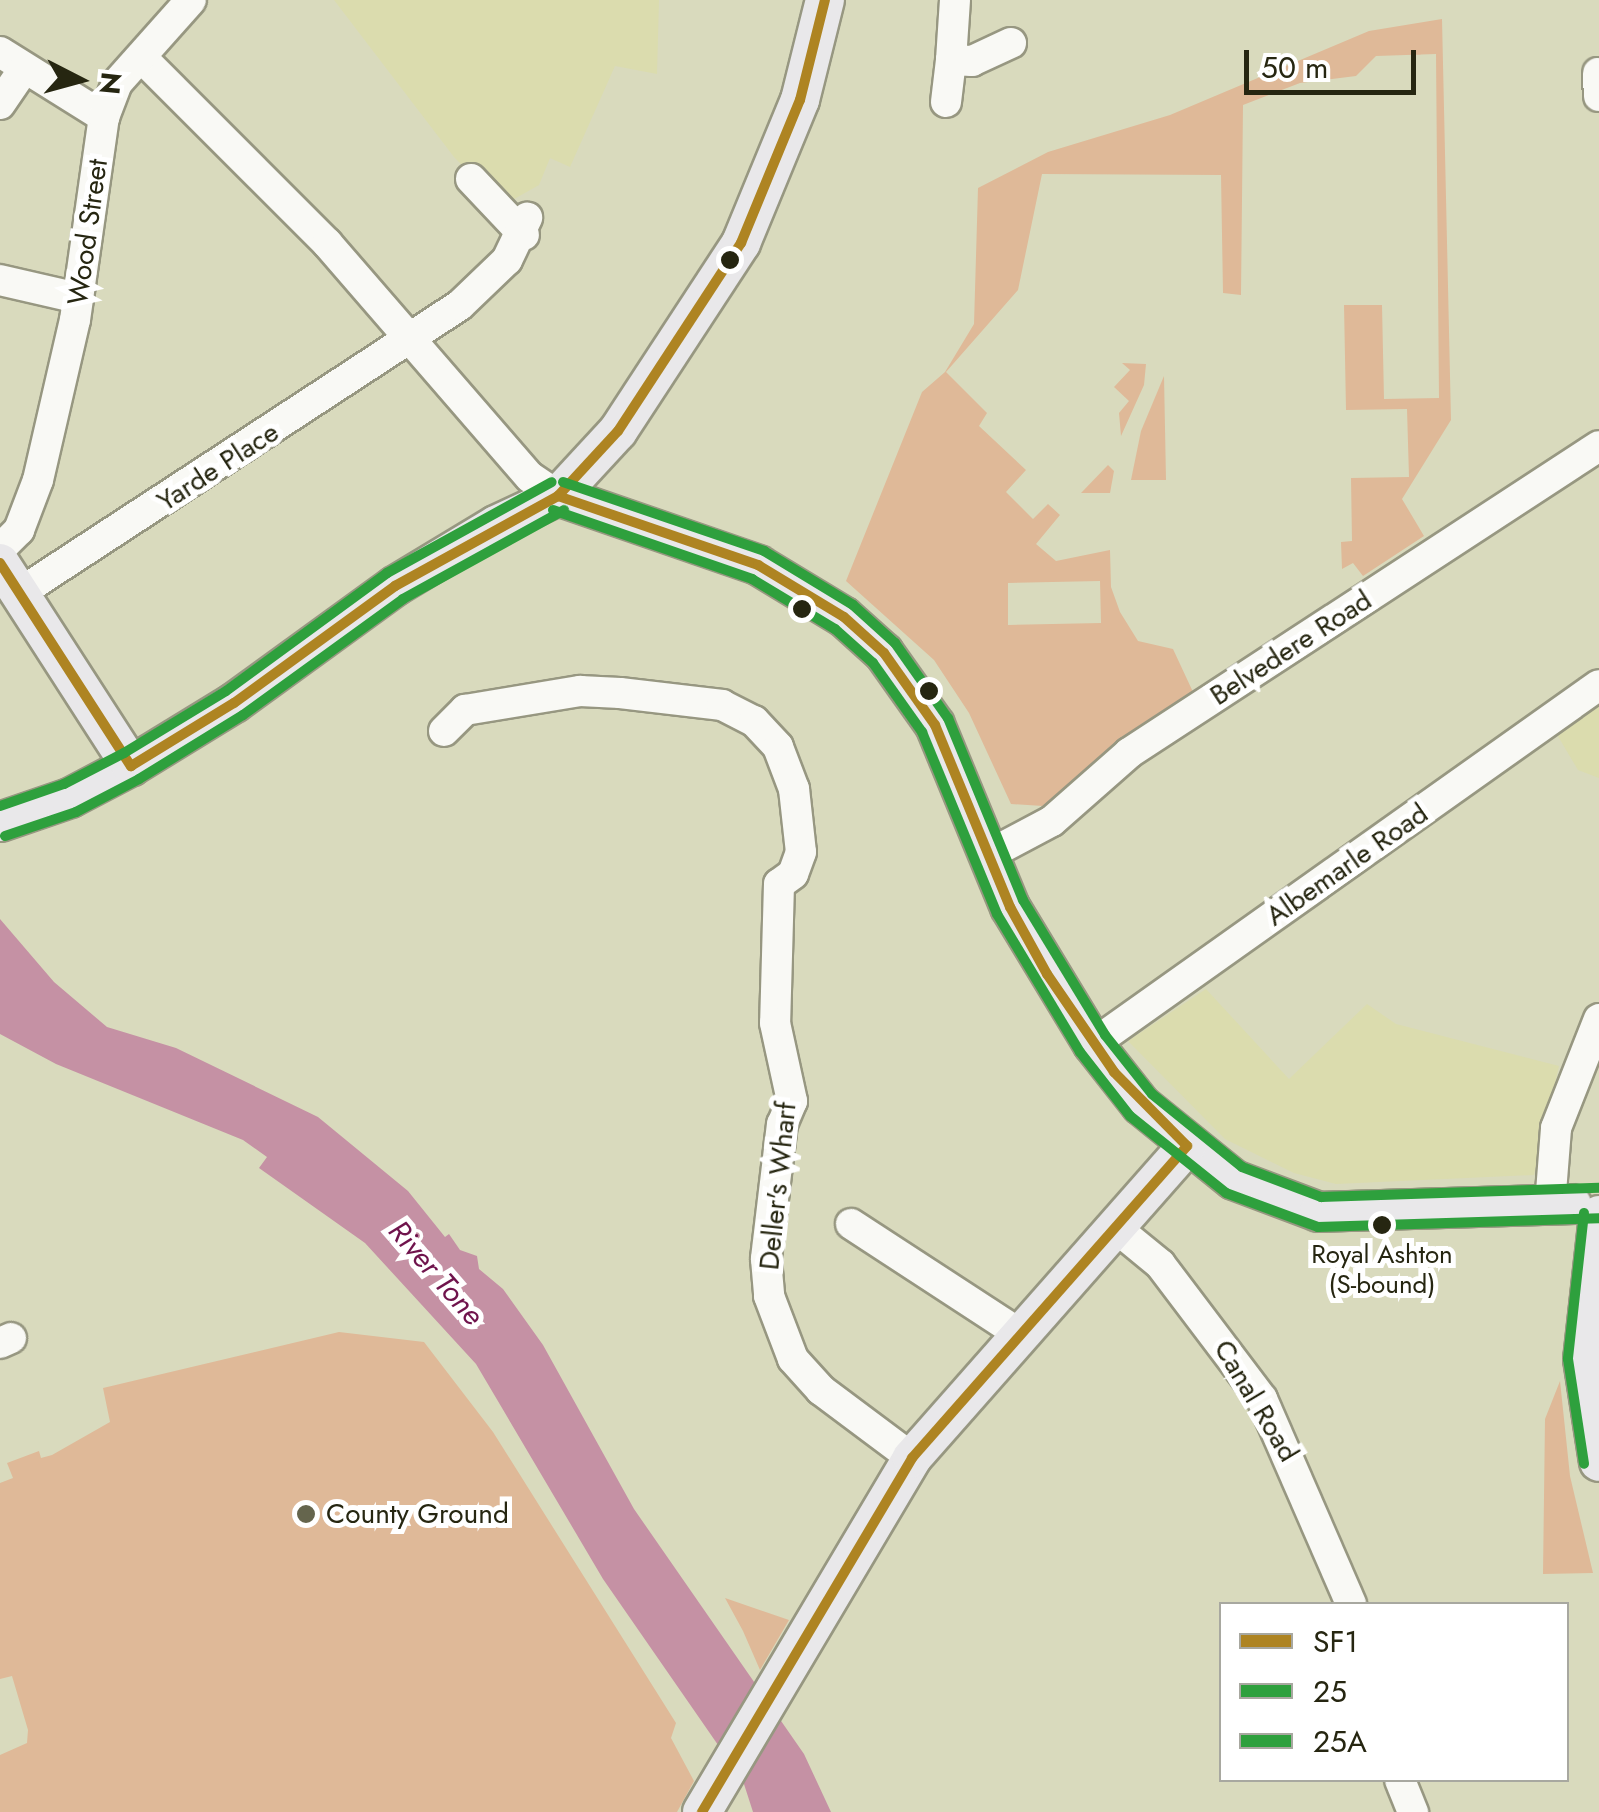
<!DOCTYPE html>
<html>
<head>
<meta charset="utf-8">
<style>
	body { margin:0 }
	#map { position:relative; width:1599px; height:1812px; overflow:hidden; background:#d9dabd; font-family:Jost,sans-serif }
	div>[style] { position:absolute }
	.built>* { inset:0; background:#dbdcae }
	.green>* { inset:0; background:#dfb998 }
	.water>* { inset:0; background:#c591a4 }
	.roads { filter:drop-shadow(2px 0 #979781) drop-shadow(-2px 0 #979781) drop-shadow(0 2px #979781) drop-shadow(0 -2px #979781) }
	.minor>* { height:30px; margin:-15px; padding:0 15px; transform-origin:15px; border-radius:15px; background:#f9f9f5 }
	.major>* { height:38px; margin:-19px; padding:0 19px; transform-origin:19px; border-radius:19px; background:#e9e8ea }
	.bus-1>* { height:10px; margin:-5px; padding:0 5px; transform-origin:5px; border-radius:5px; background:#ae8422 }
	.bus-2>* { height:10px; margin:-5px; padding:0 5px; transform-origin:5px; border-radius:5px; background:#2ea03d }
	.bus-3>* { height:10px; margin:-5px; padding:0 5px; transform-origin:5px; border-radius:5px; background:#2ea03d }
	.dots>* { width:28px; height:28px; translate:-50% -50%; box-sizing:border-box; border:5px solid #fff; border-radius:50% }
	span { translate:-50% -50%; white-space:nowrap; text-align:center; line-height:1.15; -webkit-text-stroke:10px #fff; paint-order:stroke }
	.bus-label { font-size:26px; color:#262611 }
	.street-label { font-size:28px; color:#262611 }
	.poi-label { font-size:28px; color:#262611 }
	.left { translate:0 -50%; text-align:left }
	.water-label { font-size:30px; color:#6f134c; font-style:italic }
	.legend { position:absolute; left:1219px; top:1602px; width:350px; height:180px; box-sizing:border-box; background:#fff; border:2px solid #a8a8a0; margin:0; padding:12px 18px; list-style:none; font-size:30px; color:#262611 }
	.legend li { display:flex; align-items:center; gap:20px; height:50px }
	.legend b { width:50px; border:2px solid #a8a8a0 }
	.north { position:absolute; left:30px; top:30px; width:100px; height:100px; -webkit-text-stroke:8px #fff; paint-order:stroke; rotate:96deg; font-size:28px; font-weight:700; line-height:40px; text-align:center; color:#262611 }
	.north::after { content:''; display:block; margin:auto; width:35px; height:45px; background:#262611; clip-path:polygon(50% 0,100% 100%,50% 72%,0 100%) }
	.scale { position:absolute; left:1244px; top:50px; width:172px; height:45px; box-sizing:border-box; border:5px solid #262611; border-top:0; padding-left:12px; font-size:30px; line-height:35px; white-space:nowrap; color:#262611; -webkit-text-stroke:8px #fff; paint-order:stroke }
</style>
</head>
<body>
<div id="map">
	<div class="built">
		<div style="clip-path:polygon(334px 0,659px 0,657px 74px,615px 66px,570px 167px,550px 158px,539px 185px,502px 206px,454px 157px)"></div>
		<div style="clip-path:polygon(1599px 704px,1599px 778px,1578px 770px,1556px 733px)"></div>
		<div style="clip-path:polygon(1206px 989px,1289px 1079px,1367px 1004px,1396px 1024px,1559px 1066px,1534px 1175px,1336px 1184px,1294px 1173px,1225px 1139px,1128px 1041px)"></div>
	</div>
	<div class="green">
		<div style="clip-path:polygon(evenodd,1442px 19px,1451px 420px,1402px 499px,1424px 536px,1363px 576px,1353px 563px,1342px 569px,1341px 542px,1352px 541px,1351px 478px,1409px 477px,1407px 409px,1346px 410px,1344px 305px,1382px 305px,1384px 399px,1439px 398px,1436px 54px,1376px 56px,1356px 76px,1300px 83px,1243px 105px,1241px 295px,1223px 293px,1221px 175px,1042px 174px,1018px 290px,946px 372px,987px 413px,979px 426px,1026px 470px,1006px 492px,1033px 519px,1048px 504px,1060px 515px,1036px 544px,1056px 561px,1110px 550px,1111px 587px,1120px 612px,1138px 641px,1173px 649px,1193px 692px,1043px 806px,1011px 804px,969px 713px,934px 660px,846px 581px,922px 392px,945px 372px,974px 324px,978px 188px,1048px 152px,1170px 115px,1369px 31px,1442px 19px,1100px 581px,1101px 623px,1008px 625px,1008px 583px,1100px 581px)"></div>
		<div style="clip-path:polygon(1122px 363px,1146px 364px,1144px 385px,1121px 436px,1119px 413px,1129px 401px,1114px 387px,1130px 370px)"></div>
		<div style="clip-path:polygon(1164px 376px,1166px 480px,1131px 480px,1141px 431px)"></div>
		<div style="clip-path:polygon(1108px 465px,1114px 471px,1110px 493px,1081px 493px)"></div>
		<div style="clip-path:polygon(339px 1332px,424px 1342px,493px 1432px,676px 1723px,671px 1738px,694px 1781px,677px 1812px,0 1812px,0 1755px,27px 1743px,28px 1730px,12px 1676px,0 1679px,0 1483px,13px 1478px,7px 1463px,39px 1451px,41px 1458px,52px 1455px,110px 1422px,103px 1388px)"></div>
		<div style="clip-path:polygon(1560px 1381px,1570px 1476px,1593px 1573px,1543px 1574px,1545px 1419px)"></div>
		<div style="clip-path:polygon(725px 1598px,789px 1620px,760px 1670px,743px 1631px)"></div>
	</div>
	<div class="water">
		<div style="clip-path:polygon(0 919px,54px 982px,107px 1027px,176px 1048px,318px 1117px,408px 1191px,445px 1237px,449px 1234px,460px 1250px,477px 1256px,479px 1269px,503px 1289px,543px 1345px,634px 1509px,804px 1754px,831px 1812px,753px 1812px,743px 1781px,603px 1579px,476px 1364px,365px 1243px,259px 1168px,267px 1157px,243px 1140px,56px 1064px,0 1034px)"></div>
	</div>
	<div class="roads">
		<div class="minor">
			<div style="left:955px;top:0;width:60px;rotate:93.8deg"></div>
			<div style="left:951px;top:60px;width:21px;rotate:3deg"></div>
			<div style="left:972px;top:61px;width:43px;rotate:-24.8deg"></div>
			<div style="left:0;top:52px;width:123px;rotate:32deg"></div>
			<div style="left:144px;top:60px;width:259px;rotate:45deg"></div>
			<div style="left:327px;top:243px;width:310px;rotate:49.1deg"></div>
			<div style="left:530px;top:477px;width:34px;rotate:34deg"></div>
			<div style="left:1598px;top:73px;width:23px;rotate:88deg"></div>
			<div style="left:946px;top:102px;width:42px;rotate:-83.2deg"></div>
			<div style="left:0;top:104px;width:42px;rotate:-55.6deg"></div>
			<div style="left:471px;top:179px;width:77px;rotate:46.6deg"></div>
			<div style="left:0;top:280px;width:80px;rotate:13deg"></div>
			<div style="left:0;top:549px;width:27px;rotate:-45deg"></div>
			<div style="left:19px;top:530px;width:53px;rotate:-69.2deg"></div>
			<div style="left:38px;top:480px;width:164px;rotate:-77deg"></div>
			<div style="left:75px;top:320px;width:205px;rotate:-81.9deg"></div>
			<div style="left:104px;top:117px;width:36px;rotate:-69deg"></div>
			<div style="left:117px;top:83px;width:111px;rotate:-48.3deg"></div>
			<div style="left:21px;top:592px;width:524px;rotate:-33.17deg"></div>
			<div style="left:460px;top:305px;width:65px;rotate:-43.8deg"></div>
			<div style="left:507px;top:260px;width:47px;rotate:-64.5deg"></div>
			<div style="left:444px;top:731px;width:30px;rotate:-45deg"></div>
			<div style="left:465px;top:710px;width:117px;rotate:-9.4deg"></div>
			<div style="left:580px;top:691px;width:40px;rotate:2.9deg"></div>
			<div style="left:620px;top:693px;width:103px;rotate:6.7deg"></div>
			<div style="left:722px;top:705px;width:36px;rotate:27deg"></div>
			<div style="left:754px;top:721px;width:35px;rotate:47deg"></div>
			<div style="left:778px;top:747px;width:45px;rotate:69.1deg"></div>
			<div style="left:794px;top:789px;width:63px;rotate:83.7deg"></div>
			<div style="left:801px;top:852px;width:23px;rotate:110deg"></div>
			<div style="left:793px;top:874px;width:17px;rotate:144deg"></div>
			<div style="left:779px;top:884px;width:139px;rotate:91.6deg"></div>
			<div style="left:775px;top:1023px;width:80px;rotate:77.7deg"></div>
			<div style="left:792px;top:1101px;width:25px;rotate:113deg"></div>
			<div style="left:782px;top:1124px;width:136px;rotate:96.8deg"></div>
			<div style="left:766px;top:1259px;width:37px;rotate:85deg"></div>
			<div style="left:769px;top:1296px;width:67px;rotate:69.1deg"></div>
			<div style="left:793px;top:1359px;width:42px;rotate:47.9deg"></div>
			<div style="left:821px;top:1390px;width:114px;rotate:36.8deg"></div>
			<div style="left:988px;top:855px;width:72px;rotate:-28deg"></div>
			<div style="left:1052px;top:821px;width:103px;rotate:-41.4deg"></div>
			<div style="left:1129px;top:753px;width:561px;rotate:-33.15deg"></div>
			<div style="left:1093px;top:1044px;width:620px;rotate:-35.36deg"></div>
			<div style="left:1550px;top:1205px;width:77px;rotate:-85.5deg"></div>
			<div style="left:1556px;top:1128px;width:117px;rotate:-68.5deg"></div>
			<div style="left:851px;top:1224px;width:199px;rotate:33.1deg"></div>
			<div style="left:1116px;top:1228px;width:57px;rotate:39.3deg"></div>
			<div style="left:1160px;top:1264px;width:169px;rotate:52.9deg"></div>
			<div style="left:1262px;top:1399px;width:223px;rotate:66.5deg"></div>
			<div style="left:0;top:1343px;width:12px;rotate:-24deg"></div>
			<div style="left:1400px;top:1780px;width:35px;rotate:68deg"></div>
		</div>
		<div class="major">
			<div style="left:558px;top:496px;width:212px;rotate:19deg"></div>
			<div style="left:758px;top:565px;width:100px;rotate:31.2deg"></div>
			<div style="left:844px;top:617px;width:54px;rotate:42deg"></div>
			<div style="left:884px;top:653px;width:88px;rotate:54.7deg"></div>
			<div style="left:935px;top:725px;width:197px;rotate:67.6deg"></div>
			<div style="left:1010px;top:907px;width:160px;rotate:58.8deg"></div>
			<div style="left:1093px;top:1044px;width:78px;rotate:51.8deg"></div>
			<div style="left:1141px;top:1105px;width:119px;rotate:38.9deg"></div>
			<div style="left:1234px;top:1180px;width:91px;rotate:20.6deg"></div>
			<div style="left:1319px;top:1212px;width:253px;rotate:-1.8deg"></div>
			<div style="left:0;top:563px;width:242px;rotate:57.2deg"></div>
			<div style="left:0;top:822px;width:74px;rotate:-18.9deg"></div>
			<div style="left:70px;top:798px;width:69px;rotate:-27.7deg"></div>
			<div style="left:131px;top:766px;width:121px;rotate:-31.5deg"></div>
			<div style="left:234px;top:703px;width:199px;rotate:-36deg"></div>
			<div style="left:395px;top:586px;width:118px;rotate:-31.1deg"></div>
			<div style="left:496px;top:525px;width:68px;rotate:-25.1deg"></div>
			<div style="left:558px;top:496px;width:88px;rotate:-47.3deg"></div>
			<div style="left:618px;top:431px;width:225px;rotate:-56.8deg"></div>
			<div style="left:741px;top:243px;width:155px;rotate:-67.6deg"></div>
			<div style="left:800px;top:100px;width:103px;rotate:-76deg"></div>
			<div style="left:1599px;top:1215px;width:145px;rotate:96.3deg"></div>
			<div style="left:1583px;top:1359px;width:104px;rotate:81.2deg"></div>
			<div style="left:702px;top:1812px;width:412px;rotate:-59.3deg"></div>
			<div style="left:912px;top:1458px;width:416px;rotate:-48.6deg"></div>
		</div>
	</div>
	<div class="bus-1">
		<div style="left:558px;top:496px;width:212px;rotate:19deg"></div>
		<div style="left:758px;top:565px;width:100px;rotate:31.2deg"></div>
		<div style="left:844px;top:617px;width:54px;rotate:42deg"></div>
		<div style="left:884px;top:653px;width:88px;rotate:54.7deg"></div>
		<div style="left:935px;top:725px;width:197px;rotate:67.6deg"></div>
		<div style="left:1010px;top:907px;width:77px;rotate:61.1deg"></div>
		<div style="left:1047px;top:974px;width:119px;rotate:55.6deg"></div>
		<div style="left:1114px;top:1072px;width:104px;rotate:45.4deg"></div>
		<div style="left:0;top:563px;width:242px;rotate:57.2deg"></div>
		<div style="left:131px;top:766px;width:121px;rotate:-31.5deg"></div>
		<div style="left:234px;top:703px;width:199px;rotate:-36deg"></div>
		<div style="left:395px;top:586px;width:186px;rotate:-28.9deg"></div>
		<div style="left:558px;top:496px;width:88px;rotate:-47.3deg"></div>
		<div style="left:618px;top:431px;width:225px;rotate:-56.8deg"></div>
		<div style="left:741px;top:243px;width:155px;rotate:-67.6deg"></div>
		<div style="left:800px;top:100px;width:103px;rotate:-76deg"></div>
		<div style="left:702px;top:1812px;width:412px;rotate:-59.3deg"></div>
		<div style="left:912px;top:1458px;width:416px;rotate:-48.6deg"></div>
	</div>
	<div class="bus-2">
		<div style="left:553px;top:510px;width:211px;rotate:19.1deg"></div>
		<div style="left:752px;top:579px;width:97px;rotate:31.1deg"></div>
		<div style="left:835px;top:629px;width:51px;rotate:41.8deg"></div>
		<div style="left:873px;top:663px;width:85px;rotate:54.6deg"></div>
		<div style="left:922px;top:732px;width:197px;rotate:67.6deg"></div>
		<div style="left:997px;top:914px;width:161px;rotate:59deg"></div>
		<div style="left:1080px;top:1052px;width:81px;rotate:52deg"></div>
		<div style="left:1130px;top:1116px;width:123px;rotate:38.7deg"></div>
		<div style="left:1226px;top:1193px;width:98px;rotate:20.3deg"></div>
		<div style="left:1318px;top:1227px;width:281px;rotate:-1.8deg"></div>
		<div style="left:5px;top:836px;width:75px;rotate:-18.7deg"></div>
		<div style="left:76px;top:812px;width:71px;rotate:-27.6deg"></div>
		<div style="left:139px;top:779px;width:122px;rotate:-31.6deg"></div>
		<div style="left:243px;top:715px;width:198px;rotate:-35.9deg"></div>
		<div style="left:403px;top:599px;width:184px;rotate:-28.9deg"></div>
		<div style="left:1584px;top:1213px;width:147px;rotate:96.3deg"></div>
		<div style="left:1568px;top:1359px;width:106px;rotate:81.3deg"></div>
	</div>
	<div class="bus-3">
		<div style="left:563px;top:482px;width:213px;rotate:18.9deg"></div>
		<div style="left:764px;top:551px;width:104px;rotate:31.2deg"></div>
		<div style="left:853px;top:605px;width:57px;rotate:42.1deg"></div>
		<div style="left:895px;top:643px;width:92px;rotate:54.8deg"></div>
		<div style="left:948px;top:718px;width:197px;rotate:67.6deg"></div>
		<div style="left:1023px;top:900px;width:158px;rotate:58.7deg"></div>
		<div style="left:1105px;top:1035px;width:75px;rotate:51.5deg"></div>
		<div style="left:1152px;top:1094px;width:116px;rotate:39deg"></div>
		<div style="left:1242px;top:1167px;width:85px;rotate:20.8deg"></div>
		<div style="left:1321px;top:1197px;width:278px;rotate:-1.9deg"></div>
		<div style="left:0;top:806px;width:68px;rotate:-19deg"></div>
		<div style="left:64px;top:784px;width:68px;rotate:-27.3deg"></div>
		<div style="left:124px;top:753px;width:119px;rotate:-31.3deg"></div>
		<div style="left:226px;top:691px;width:200px;rotate:-36.2deg"></div>
		<div style="left:387px;top:573px;width:188px;rotate:-28.9deg"></div>
	</div>
	<div class="dots">
		<div style="left:730px;top:260px;background:#262611"></div>
		<div style="left:802px;top:609px;background:#262611"></div>
		<div style="left:929px;top:691px;background:#262611"></div>
		<div style="left:1382px;top:1225px;background:#262611"></div>
		<div style="left:306px;top:1514px;background:#65654d"></div>
	</div>
	<div class="bus-label">
		<span style="left:1382px;top:1270px">Royal Ashton<br>(S-bound)</span>
	</div>
	<div class="street-label">
		<span style="left:88px;top:232px;rotate:-82deg">Wood Street</span>
		<span style="left:218px;top:467px;rotate:-33deg">Yarde Place</span>
		<span style="left:1291px;top:648px;rotate:-33deg">Belvedere Road</span>
		<span style="left:1347px;top:865px;rotate:-35deg">Albemarle Road</span>
		<span style="left:778px;top:1186px;rotate:-84deg">Deller's Wharf</span>
		<span style="left:1256px;top:1401px;rotate:59deg">Canal Road</span>
	</div>
	<div class="poi-label">
		<span class="left" style="left:326px;top:1514px">County Ground</span>
	</div>
	<div class="water-label">
		<span style="left:436px;top:1273px;rotate:49deg">River Tone</span>
	</div>
	<ul class="legend">
	<li><b style="height:12px;background:#ae8422"></b>SF1</li>
	<li><b style="height:12px;background:#2ea03d"></b>25</li>
	<li><b style="height:12px;background:#2ea03d"></b>25A</li>
	</ul>
	<div class="north">N</div>
	<div class="scale">50 m</div>
</div>
</body>
</html>
